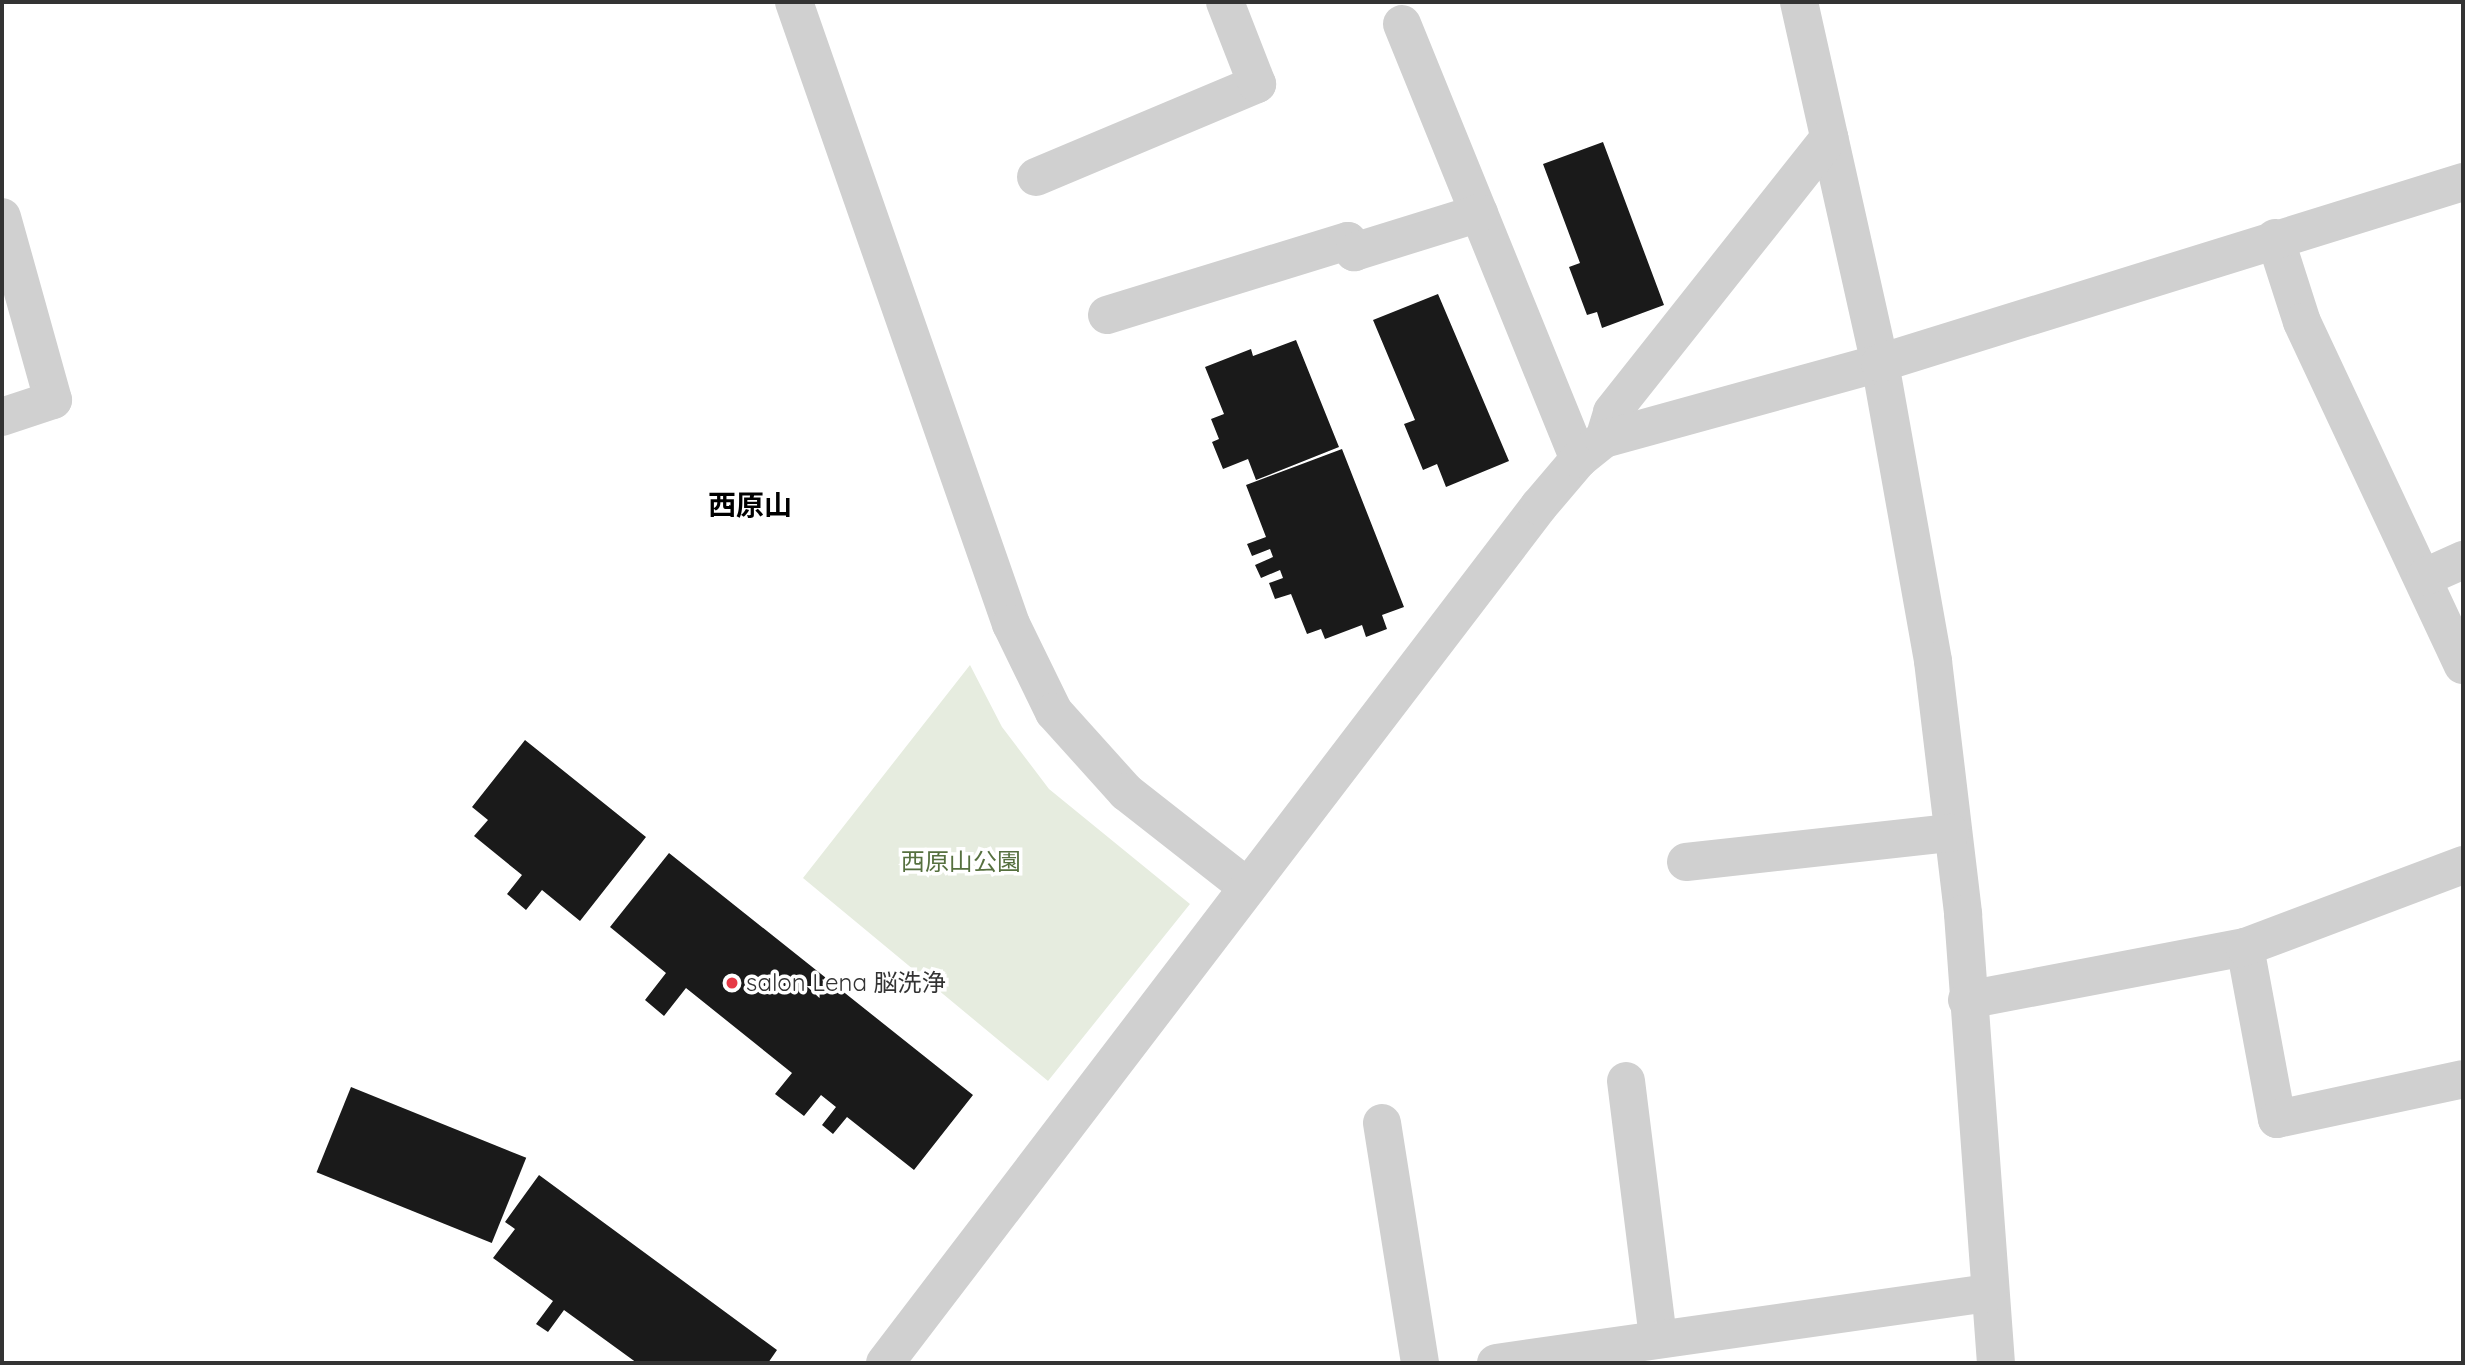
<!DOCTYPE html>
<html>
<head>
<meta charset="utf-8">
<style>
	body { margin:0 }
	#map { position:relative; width:2465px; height:1365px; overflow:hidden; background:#fff; font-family:Quicksand,"Noto Sans JP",sans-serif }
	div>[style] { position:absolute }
	.green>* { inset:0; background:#e6ecdf }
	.building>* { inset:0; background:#1a1a1a; transform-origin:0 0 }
	.minor>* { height:38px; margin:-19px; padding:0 19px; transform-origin:19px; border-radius:19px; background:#d0d0d0 }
	.dots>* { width:19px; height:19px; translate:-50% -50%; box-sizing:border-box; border:4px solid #fff; border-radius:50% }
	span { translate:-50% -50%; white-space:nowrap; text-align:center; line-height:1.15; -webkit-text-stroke:7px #fff; paint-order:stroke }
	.park-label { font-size:24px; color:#56703f }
	.poi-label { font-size:24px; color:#333 }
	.left { translate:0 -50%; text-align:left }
	.quarter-label { font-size:28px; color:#000; font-weight:700 }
	.frame { position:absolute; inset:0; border:4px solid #333; pointer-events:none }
</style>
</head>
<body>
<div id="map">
	<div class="green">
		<div style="clip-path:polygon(970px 665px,1002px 727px,1049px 789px,1190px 904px,1048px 1081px,803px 878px)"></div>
	</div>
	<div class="building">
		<div style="clip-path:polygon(1603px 142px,1664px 305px,1602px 328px,1597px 312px,1587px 315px,1569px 267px,1580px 263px,1543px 164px)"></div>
		<div style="clip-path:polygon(1438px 294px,1509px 461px,1446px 487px,1437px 464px,1423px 470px,1404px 424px,1415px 420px,1373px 320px)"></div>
		<div style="clip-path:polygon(1296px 340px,1339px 447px,1256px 480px,1248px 459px,1223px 469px,1212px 442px,1219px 439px,1211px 419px,1224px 414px,1205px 367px,1251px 349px,1253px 356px)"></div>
		<div style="clip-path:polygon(1342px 449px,1404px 607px,1382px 615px,1387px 629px,1366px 637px,1362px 625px,1325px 639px,1321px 629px,1307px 634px,1291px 594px,1275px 599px,1269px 583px,1283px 578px,1280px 570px,1261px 578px,1255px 565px,1273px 557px,1270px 549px,1252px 556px,1247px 544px,1266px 537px,1246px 485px)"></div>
		<div style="clip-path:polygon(525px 740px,646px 837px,580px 921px,542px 890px,526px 910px,507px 894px,522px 875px,474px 836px,488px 820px,472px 807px)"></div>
		<div style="clip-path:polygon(669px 853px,973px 1095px,914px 1170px,847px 1117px,833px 1134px,822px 1125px,836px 1107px,821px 1095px,804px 1116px,775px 1094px,792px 1073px,686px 988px,664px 1016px,645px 1000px,666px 973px,610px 927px)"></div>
		<div style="left:351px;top:1087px;width:189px;height:92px;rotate:22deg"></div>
		<div style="clip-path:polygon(539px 1175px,777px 1350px,768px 1363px,637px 1363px,564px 1310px,548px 1332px,536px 1324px,553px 1301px,493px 1258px,515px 1229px,505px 1222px)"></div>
	</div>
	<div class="minor">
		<div style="left:794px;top:2px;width:659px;rotate:70.77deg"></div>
		<div style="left:1011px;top:624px;width:98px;rotate:64deg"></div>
		<div style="left:1054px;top:712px;width:108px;rotate:48deg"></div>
		<div style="left:1126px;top:792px;width:152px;rotate:38.1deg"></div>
		<div style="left:1799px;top:2px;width:370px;rotate:77.4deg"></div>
		<div style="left:1880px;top:363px;width:303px;rotate:79.9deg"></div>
		<div style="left:1933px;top:661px;width:255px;rotate:83.2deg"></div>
		<div style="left:1963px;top:914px;width:450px;rotate:85.8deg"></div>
		<div style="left:1402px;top:24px;width:470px;rotate:67.9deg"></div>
		<div style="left:1036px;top:177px;width:240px;rotate:-22.8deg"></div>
		<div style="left:1257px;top:84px;width:88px;rotate:-111.3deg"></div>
		<div style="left:2px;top:217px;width:190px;rotate:74.4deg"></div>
		<div style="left:53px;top:400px;width:54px;rotate:161.6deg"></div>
		<div style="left:2275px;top:238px;width:88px;rotate:72.2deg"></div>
		<div style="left:2302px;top:322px;width:379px;rotate:64.9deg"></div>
		<div style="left:1107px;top:315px;width:252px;rotate:-17.1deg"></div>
		<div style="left:1348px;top:241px;width:13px;rotate:61deg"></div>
		<div style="left:1354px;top:252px;width:131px;rotate:-17.3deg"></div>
		<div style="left:1604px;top:439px;width:28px;rotate:-73deg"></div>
		<div style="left:1612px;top:412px;width:350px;rotate:-51.6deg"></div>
		<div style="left:2425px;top:577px;width:42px;rotate:-24.1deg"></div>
		<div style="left:1686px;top:862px;width:266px;rotate:-6.3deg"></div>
		<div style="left:2245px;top:947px;width:175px;rotate:79.5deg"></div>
		<div style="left:2277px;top:1119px;width:190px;rotate:-12.1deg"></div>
		<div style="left:1967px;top:1000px;width:283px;rotate:-10.8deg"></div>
		<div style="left:2245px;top:947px;width:233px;rotate:-20.6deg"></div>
		<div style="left:1626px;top:1081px;width:258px;rotate:82.9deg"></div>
		<div style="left:1382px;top:1123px;width:243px;rotate:81deg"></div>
		<div style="left:885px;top:1363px;width:1078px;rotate:-52.65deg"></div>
		<div style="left:1539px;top:506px;width:62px;rotate:-49.6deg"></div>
		<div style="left:1579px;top:459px;width:32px;rotate:-39deg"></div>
		<div style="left:1604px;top:439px;width:286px;rotate:-15.4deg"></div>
		<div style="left:1880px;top:363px;width:610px;rotate:-17.25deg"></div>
		<div style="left:1496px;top:1363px;width:497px;rotate:-8.1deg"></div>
	</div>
	<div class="dots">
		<div style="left:732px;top:983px;background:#e63946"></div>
	</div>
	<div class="park-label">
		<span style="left:961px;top:862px">西原山公園</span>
	</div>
	<div class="poi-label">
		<span class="left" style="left:746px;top:983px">salon Lena 脳洗浄</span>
	</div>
	<div class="quarter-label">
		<span style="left:750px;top:505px">西原山</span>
	</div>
	<div class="frame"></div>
</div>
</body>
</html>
